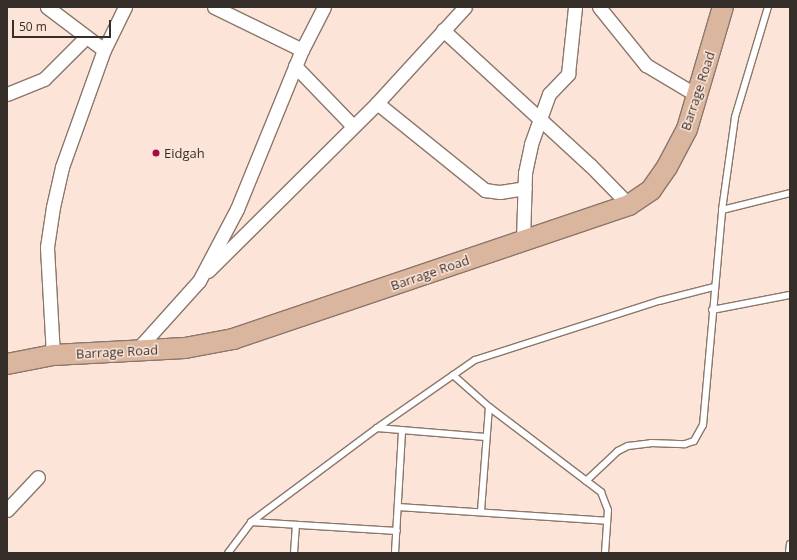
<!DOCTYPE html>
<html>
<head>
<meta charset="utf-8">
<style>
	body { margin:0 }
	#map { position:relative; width:797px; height:560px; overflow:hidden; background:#fce5d8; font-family:"Open Sans",sans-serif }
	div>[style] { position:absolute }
	.roads { filter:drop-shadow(1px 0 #8b776b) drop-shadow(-1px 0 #8b776b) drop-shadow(0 1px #8b776b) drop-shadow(0 -1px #8b776b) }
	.lane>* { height:6px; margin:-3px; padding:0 3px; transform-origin:3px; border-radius:3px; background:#fff }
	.street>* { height:13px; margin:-6.5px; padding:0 6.5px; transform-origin:6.5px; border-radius:6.5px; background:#fff }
	.primary>* { height:20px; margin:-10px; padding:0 10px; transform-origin:10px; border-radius:10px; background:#dbb69f }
	.dots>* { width:11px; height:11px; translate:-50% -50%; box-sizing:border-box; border:2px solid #fce5d8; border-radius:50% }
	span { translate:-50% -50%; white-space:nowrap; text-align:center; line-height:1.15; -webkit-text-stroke:3px #fce5d8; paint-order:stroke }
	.street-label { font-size:13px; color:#362e29 }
	.poi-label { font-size:13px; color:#362e29 }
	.left { translate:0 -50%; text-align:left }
	.frame { position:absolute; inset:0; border:8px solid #362e29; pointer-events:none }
	.scale { position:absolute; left:12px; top:20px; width:99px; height:18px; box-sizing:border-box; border:2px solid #362e29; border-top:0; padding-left:5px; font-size:12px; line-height:14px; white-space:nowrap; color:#362e29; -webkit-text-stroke:3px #fce5d8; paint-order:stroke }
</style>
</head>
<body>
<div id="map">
	<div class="roads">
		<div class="lane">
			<div style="left:722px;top:210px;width:70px;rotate:-14deg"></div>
			<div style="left:712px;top:310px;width:79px;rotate:-10.9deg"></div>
			<div style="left:453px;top:375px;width:48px;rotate:41.6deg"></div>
			<div style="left:489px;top:407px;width:141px;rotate:37.2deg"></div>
			<div style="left:601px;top:492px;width:19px;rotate:69deg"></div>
			<div style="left:608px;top:510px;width:43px;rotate:94deg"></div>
			<div style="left:377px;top:428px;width:109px;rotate:4.7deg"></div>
			<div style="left:586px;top:481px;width:44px;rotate:-43.2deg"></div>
			<div style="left:618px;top:451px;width:11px;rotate:-27deg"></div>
			<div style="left:628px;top:446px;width:23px;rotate:-7deg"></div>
			<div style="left:651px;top:443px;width:34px;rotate:2deg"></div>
			<div style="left:685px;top:444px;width:9px;rotate:-18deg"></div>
			<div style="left:694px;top:441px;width:18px;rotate:-61deg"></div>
			<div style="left:703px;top:425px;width:216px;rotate:-84.9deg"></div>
			<div style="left:722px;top:210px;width:94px;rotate:-82deg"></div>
			<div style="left:735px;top:117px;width:115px;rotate:-73.3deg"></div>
			<div style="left:398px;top:507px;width:209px;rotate:3.8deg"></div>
			<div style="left:481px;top:511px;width:104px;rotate:-85.6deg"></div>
			<div style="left:251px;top:522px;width:146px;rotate:3.5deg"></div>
			<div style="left:228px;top:553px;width:39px;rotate:-53deg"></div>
			<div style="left:251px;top:522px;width:157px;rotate:-36.7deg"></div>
			<div style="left:377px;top:428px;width:119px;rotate:-34.8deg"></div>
			<div style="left:475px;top:360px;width:193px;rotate:-17.8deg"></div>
			<div style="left:659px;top:301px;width:57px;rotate:-14.3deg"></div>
			<div style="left:294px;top:553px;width:28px;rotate:-86deg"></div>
			<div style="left:395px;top:553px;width:123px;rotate:-86.7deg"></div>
			<div style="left:789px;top:553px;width:9px;rotate:-84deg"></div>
		</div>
		<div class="street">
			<div style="left:47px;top:7px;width:71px;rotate:37deg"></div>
			<div style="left:214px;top:7px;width:98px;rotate:26deg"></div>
			<div style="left:599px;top:7px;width:75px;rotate:51deg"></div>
			<div style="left:646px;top:65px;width:61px;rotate:30.8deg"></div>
			<div style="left:443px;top:30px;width:200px;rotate:42.6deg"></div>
			<div style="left:590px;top:165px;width:56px;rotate:45.7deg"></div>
			<div style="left:295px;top:66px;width:83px;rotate:46deg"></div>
			<div style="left:7px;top:94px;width:40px;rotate:-22deg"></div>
			<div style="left:44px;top:79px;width:59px;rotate:-45deg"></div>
			<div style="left:377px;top:103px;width:139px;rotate:38.9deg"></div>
			<div style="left:485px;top:190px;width:15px;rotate:8deg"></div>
			<div style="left:500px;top:192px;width:25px;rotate:-9deg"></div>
			<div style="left:523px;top:241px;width:68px;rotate:-88.3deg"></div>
			<div style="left:525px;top:173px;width:30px;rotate:-78deg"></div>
			<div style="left:531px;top:144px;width:53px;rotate:-70.2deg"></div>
			<div style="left:549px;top:94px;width:28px;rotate:-46deg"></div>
			<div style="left:568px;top:74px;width:67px;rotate:-84deg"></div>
			<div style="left:208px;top:271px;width:238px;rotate:-44.8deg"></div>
			<div style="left:377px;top:103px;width:130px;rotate:-47.5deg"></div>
			<div style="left:135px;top:352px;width:96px;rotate:-48deg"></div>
			<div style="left:199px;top:281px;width:81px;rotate:-62.2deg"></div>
			<div style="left:237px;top:209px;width:172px;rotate:-67.8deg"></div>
			<div style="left:302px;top:50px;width:48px;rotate:-62.9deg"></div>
			<div style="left:53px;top:355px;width:108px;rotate:-93.2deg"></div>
			<div style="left:47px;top:247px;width:40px;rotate:-81.5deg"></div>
			<div style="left:53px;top:207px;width:41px;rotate:-77.3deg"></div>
			<div style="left:62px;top:167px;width:124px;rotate:-70.3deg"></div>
			<div style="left:104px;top:50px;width:48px;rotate:-64deg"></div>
			<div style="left:7px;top:510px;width:45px;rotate:-46.8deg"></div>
		</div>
		<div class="primary">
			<div style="left:7px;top:364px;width:47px;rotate:-11.1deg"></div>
			<div style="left:53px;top:355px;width:132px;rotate:-3deg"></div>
			<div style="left:185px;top:348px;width:49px;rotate:-10.6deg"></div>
			<div style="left:233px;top:339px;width:418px;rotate:-18.7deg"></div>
			<div style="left:629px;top:205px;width:27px;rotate:-34deg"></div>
			<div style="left:651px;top:190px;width:28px;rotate:-55deg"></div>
			<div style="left:667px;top:167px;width:43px;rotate:-62.2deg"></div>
			<div style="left:687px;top:129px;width:127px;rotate:-73.6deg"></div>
		</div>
	</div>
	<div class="dots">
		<div style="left:156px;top:153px;background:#a40d47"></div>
	</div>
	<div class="street-label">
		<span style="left:698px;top:91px;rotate:-72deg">Barrage Road</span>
		<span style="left:430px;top:273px;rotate:-19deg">Barrage Road</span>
		<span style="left:117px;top:352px;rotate:-3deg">Barrage Road</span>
	</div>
	<div class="poi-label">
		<span class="left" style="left:164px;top:153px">Eidgah</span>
	</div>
	<div class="frame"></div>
	<div class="scale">50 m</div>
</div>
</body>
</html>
